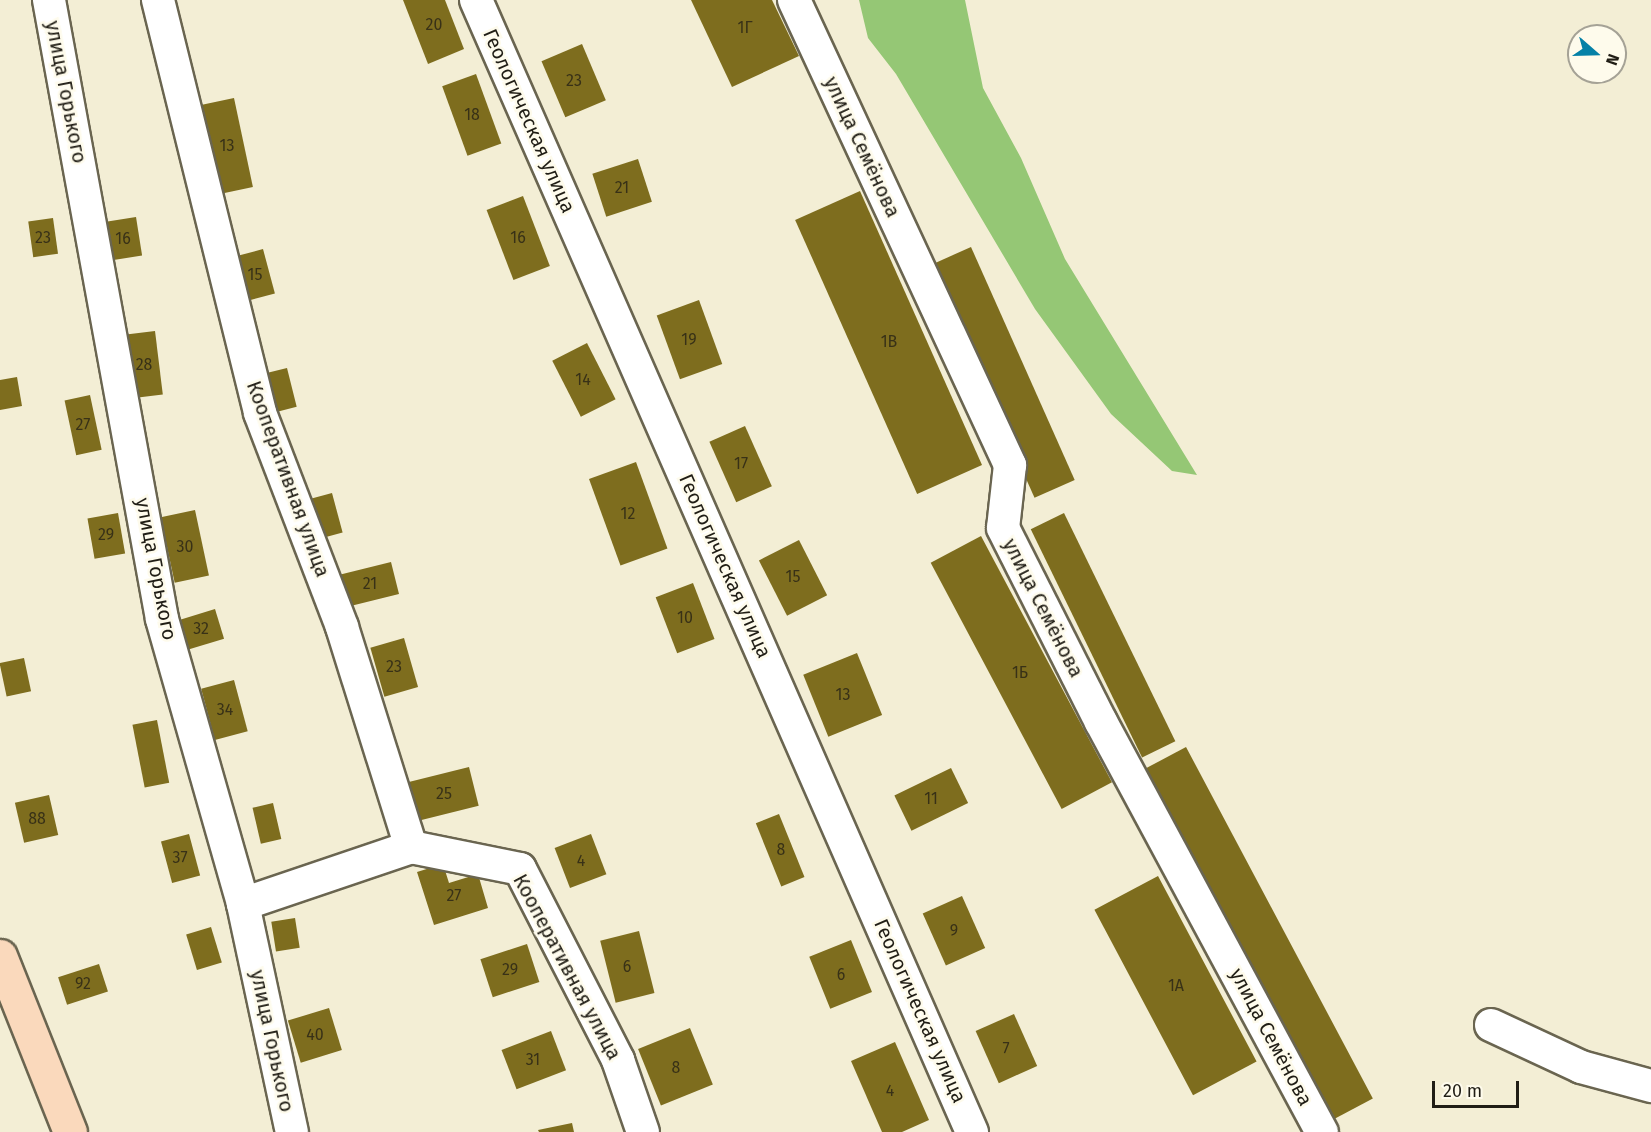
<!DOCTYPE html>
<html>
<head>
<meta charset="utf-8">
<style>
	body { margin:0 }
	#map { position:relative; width:1651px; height:1132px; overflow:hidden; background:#f3eed5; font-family:"Fira Sans",sans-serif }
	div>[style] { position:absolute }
	.forest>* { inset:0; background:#95c775 }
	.building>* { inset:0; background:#7e6d1e; transform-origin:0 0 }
	.roads { filter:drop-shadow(2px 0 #6a6550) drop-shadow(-2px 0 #6a6550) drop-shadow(0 2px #6a6550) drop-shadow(0 -2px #6a6550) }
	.minor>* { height:32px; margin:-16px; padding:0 16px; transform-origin:16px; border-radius:16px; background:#fff }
	.major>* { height:33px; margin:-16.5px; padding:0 16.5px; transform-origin:16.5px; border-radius:16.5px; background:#fad9bc }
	span { translate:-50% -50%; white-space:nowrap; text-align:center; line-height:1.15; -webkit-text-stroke:5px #fefbec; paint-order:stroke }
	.number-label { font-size:16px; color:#383117 }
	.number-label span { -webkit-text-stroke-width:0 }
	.street-label { font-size:20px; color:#201d15 }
	.north { position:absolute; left:1567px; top:24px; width:60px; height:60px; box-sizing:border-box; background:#fefbec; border:2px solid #a5a296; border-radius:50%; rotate:110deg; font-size:16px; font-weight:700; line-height:24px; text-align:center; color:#201d15 }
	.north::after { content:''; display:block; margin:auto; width:21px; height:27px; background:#0581a7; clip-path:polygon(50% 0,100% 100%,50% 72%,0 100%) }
	.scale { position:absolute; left:1432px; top:1081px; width:87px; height:27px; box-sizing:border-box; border:3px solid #201d15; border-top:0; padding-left:8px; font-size:18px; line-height:21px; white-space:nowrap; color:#201d15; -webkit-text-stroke:4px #fefbec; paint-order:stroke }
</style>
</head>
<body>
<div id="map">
	<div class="forest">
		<div style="clip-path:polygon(859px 0,965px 0,983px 88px,1021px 158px,1065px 259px,1197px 475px,1172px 471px,1111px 414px,1035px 309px,896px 74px,868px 38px)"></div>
	</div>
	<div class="building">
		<div style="clip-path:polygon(403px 0,445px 0,464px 49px,428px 64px)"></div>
		<div style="clip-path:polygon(691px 0,772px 0,799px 56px,732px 87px)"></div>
		<div style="left:582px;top:44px;width:61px;height:44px;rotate:67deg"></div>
		<div style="left:476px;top:74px;width:74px;height:36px;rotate:70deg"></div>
		<div style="left:234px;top:98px;width:91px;height:35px;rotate:78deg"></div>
		<div style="left:638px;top:159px;width:45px;height:48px;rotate:72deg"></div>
		<div style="left:860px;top:191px;width:300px;height:71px;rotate:66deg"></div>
		<div style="left:523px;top:196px;width:75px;height:39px;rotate:69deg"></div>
		<div style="left:136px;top:217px;width:39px;height:32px;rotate:81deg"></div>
		<div style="left:53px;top:218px;width:36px;height:25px;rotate:82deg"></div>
		<div style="left:971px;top:247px;width:255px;height:44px;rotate:66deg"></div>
		<div style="left:263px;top:249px;width:46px;height:28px;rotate:75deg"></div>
		<div style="left:699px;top:300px;width:68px;height:45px;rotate:70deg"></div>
		<div style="left:155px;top:331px;width:64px;height:29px;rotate:83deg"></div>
		<div style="left:587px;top:343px;width:63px;height:39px;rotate:63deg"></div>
		<div style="left:287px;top:368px;width:40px;height:22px;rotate:76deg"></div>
		<div style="clip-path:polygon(17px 377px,22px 406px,0 410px,0 380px)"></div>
		<div style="left:90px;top:395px;width:56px;height:26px;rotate:78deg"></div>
		<div style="left:745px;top:426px;width:66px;height:39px;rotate:66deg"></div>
		<div style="left:636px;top:462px;width:92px;height:50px;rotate:70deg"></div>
		<div style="left:332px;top:493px;width:41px;height:22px;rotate:75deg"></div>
		<div style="left:195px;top:510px;width:67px;height:35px;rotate:78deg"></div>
		<div style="left:118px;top:513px;width:41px;height:31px;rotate:80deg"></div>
		<div style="left:1064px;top:513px;width:254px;height:37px;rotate:64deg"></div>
		<div style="left:981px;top:536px;width:279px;height:57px;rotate:62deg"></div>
		<div style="left:799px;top:540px;width:62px;height:45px;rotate:63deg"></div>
		<div style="left:391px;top:562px;width:33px;height:52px;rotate:76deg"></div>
		<div style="left:693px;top:583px;width:60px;height:40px;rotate:69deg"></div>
		<div style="left:215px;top:609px;width:31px;height:39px;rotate:73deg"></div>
		<div style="left:404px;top:638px;width:51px;height:35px;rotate:74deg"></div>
		<div style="left:857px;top:653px;width:67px;height:58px;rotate:68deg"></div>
		<div style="left:24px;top:658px;width:34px;height:25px;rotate:78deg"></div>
		<div style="left:234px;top:680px;width:53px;height:34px;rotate:75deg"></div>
		<div style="left:157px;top:720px;width:64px;height:25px;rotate:79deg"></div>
		<div style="left:1186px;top:747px;width:398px;height:47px;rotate:62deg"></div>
		<div style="left:469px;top:767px;width:40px;height:62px;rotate:76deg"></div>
		<div style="left:951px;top:768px;width:39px;height:63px;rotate:64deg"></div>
		<div style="left:49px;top:795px;width:41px;height:35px;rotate:77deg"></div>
		<div style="left:273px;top:803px;width:37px;height:21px;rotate:77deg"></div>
		<div style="left:779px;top:814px;width:68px;height:25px;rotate:68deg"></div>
		<div style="left:189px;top:834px;width:43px;height:29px;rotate:75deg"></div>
		<div style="left:591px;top:834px;width:43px;height:39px;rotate:69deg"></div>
		<div style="clip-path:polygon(443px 864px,449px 883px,478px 874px,488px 908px,434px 925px,417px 872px)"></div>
		<div style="left:1158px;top:876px;width:210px;height:72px;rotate:62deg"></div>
		<div style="left:962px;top:896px;width:57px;height:43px;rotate:66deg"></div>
		<div style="left:295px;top:918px;width:30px;height:24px;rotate:81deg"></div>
		<div style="left:211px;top:927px;width:37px;height:26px;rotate:73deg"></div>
		<div style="left:639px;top:931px;width:64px;height:40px;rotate:76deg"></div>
		<div style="left:851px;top:940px;width:56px;height:45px;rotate:68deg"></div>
		<div style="left:527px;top:944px;width:40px;height:49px;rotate:72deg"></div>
		<div style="left:99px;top:964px;width:29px;height:43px;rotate:72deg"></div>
		<div style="left:329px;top:1008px;width:44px;height:43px;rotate:73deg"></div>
		<div style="left:1014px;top:1014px;width:57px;height:42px;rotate:66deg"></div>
		<div style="left:690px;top:1028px;width:61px;height:56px;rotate:68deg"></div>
		<div style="left:551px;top:1031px;width:42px;height:53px;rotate:69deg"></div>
		<div style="clip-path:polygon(895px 1042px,929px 1120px,902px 1132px,882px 1132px,851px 1061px)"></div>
		<div style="clip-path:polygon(572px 1123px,574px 1132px,539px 1132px,538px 1130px)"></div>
	</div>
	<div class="roads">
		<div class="minor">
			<div style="left:49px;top:0;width:629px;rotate:79.65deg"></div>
			<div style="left:162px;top:619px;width:296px;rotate:74.1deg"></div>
			<div style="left:243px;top:904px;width:233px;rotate:77.9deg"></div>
			<div style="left:158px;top:0;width:425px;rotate:76.1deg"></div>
			<div style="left:260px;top:413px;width:229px;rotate:69deg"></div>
			<div style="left:342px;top:627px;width:231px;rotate:72.6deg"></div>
			<div style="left:476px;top:0;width:1236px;rotate:66.34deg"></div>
			<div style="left:794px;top:0;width:513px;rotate:65.08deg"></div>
			<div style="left:1010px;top:465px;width:63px;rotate:96.3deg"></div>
			<div style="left:1003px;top:528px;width:217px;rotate:63.2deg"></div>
			<div style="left:1101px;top:722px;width:466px;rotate:61.7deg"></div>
			<div style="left:243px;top:904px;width:177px;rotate:-18.7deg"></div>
			<div style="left:411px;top:847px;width:111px;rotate:11.4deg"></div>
			<div style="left:520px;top:869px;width:215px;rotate:62.8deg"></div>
			<div style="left:618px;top:1060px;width:76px;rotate:70.9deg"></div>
			<div style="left:1491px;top:1025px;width:99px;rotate:25deg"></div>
			<div style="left:1581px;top:1067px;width:73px;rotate:15.2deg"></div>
		</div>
		<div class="major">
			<div style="left:0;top:956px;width:189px;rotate:68.3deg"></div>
		</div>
	</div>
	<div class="number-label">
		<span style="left:434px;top:25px">20</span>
		<span style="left:745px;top:28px">1Г</span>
		<span style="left:574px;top:81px">23</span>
		<span style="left:472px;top:115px">18</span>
		<span style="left:227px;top:146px">13</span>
		<span style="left:622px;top:188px">21</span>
		<span style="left:43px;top:238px">23</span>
		<span style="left:518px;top:238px">16</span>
		<span style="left:123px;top:239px">16</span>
		<span style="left:255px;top:275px">15</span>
		<span style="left:689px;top:340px">19</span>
		<span style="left:889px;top:342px">1В</span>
		<span style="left:144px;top:365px">28</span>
		<span style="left:583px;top:380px">14</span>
		<span style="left:83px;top:425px">27</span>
		<span style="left:741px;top:464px">17</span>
		<span style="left:628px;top:514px">12</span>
		<span style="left:106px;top:535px">29</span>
		<span style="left:185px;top:547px">30</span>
		<span style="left:793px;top:577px">15</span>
		<span style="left:370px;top:584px">21</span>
		<span style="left:685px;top:618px">10</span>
		<span style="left:201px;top:629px">32</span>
		<span style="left:394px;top:667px">23</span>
		<span style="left:1020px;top:673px">1Б</span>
		<span style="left:843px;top:695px">13</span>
		<span style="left:225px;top:710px">34</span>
		<span style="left:444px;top:794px">25</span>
		<span style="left:931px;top:799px">11</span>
		<span style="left:37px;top:819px">88</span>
		<span style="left:781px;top:850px">8</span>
		<span style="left:180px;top:858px">37</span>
		<span style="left:581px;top:861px">4</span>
		<span style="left:454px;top:896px">27</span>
		<span style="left:954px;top:931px">9</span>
		<span style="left:627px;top:967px">6</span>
		<span style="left:510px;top:970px">29</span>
		<span style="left:841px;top:975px">6</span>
		<span style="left:83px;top:984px">92</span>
		<span style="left:1176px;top:986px">1А</span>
		<span style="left:315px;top:1035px">40</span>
		<span style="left:1006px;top:1049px">7</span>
		<span style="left:533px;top:1060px">31</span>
		<span style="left:676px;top:1068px">8</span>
		<span style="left:890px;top:1091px">4</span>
	</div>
	<div class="street-label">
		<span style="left:66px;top:92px;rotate:79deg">улица Горького</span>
		<span style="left:529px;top:121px;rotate:66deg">Геологическая улица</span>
		<span style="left:862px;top:147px;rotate:65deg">улица Семёнова</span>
		<span style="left:288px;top:479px;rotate:70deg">Кооперативная улица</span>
		<span style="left:725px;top:566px;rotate:66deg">Геологическая улица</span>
		<span style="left:156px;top:569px;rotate:79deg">улица Горького</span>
		<span style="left:1043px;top:608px;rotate:63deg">улица Семёнова</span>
		<span style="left:567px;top:967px;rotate:62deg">Кооперативная улица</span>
		<span style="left:920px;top:1011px;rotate:66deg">Геологическая улица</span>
		<span style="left:1271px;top:1037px;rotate:62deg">улица Семёнова</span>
		<span style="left:272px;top:1041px;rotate:78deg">улица Горького</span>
	</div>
	<div class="north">N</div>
	<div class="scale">20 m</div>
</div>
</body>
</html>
